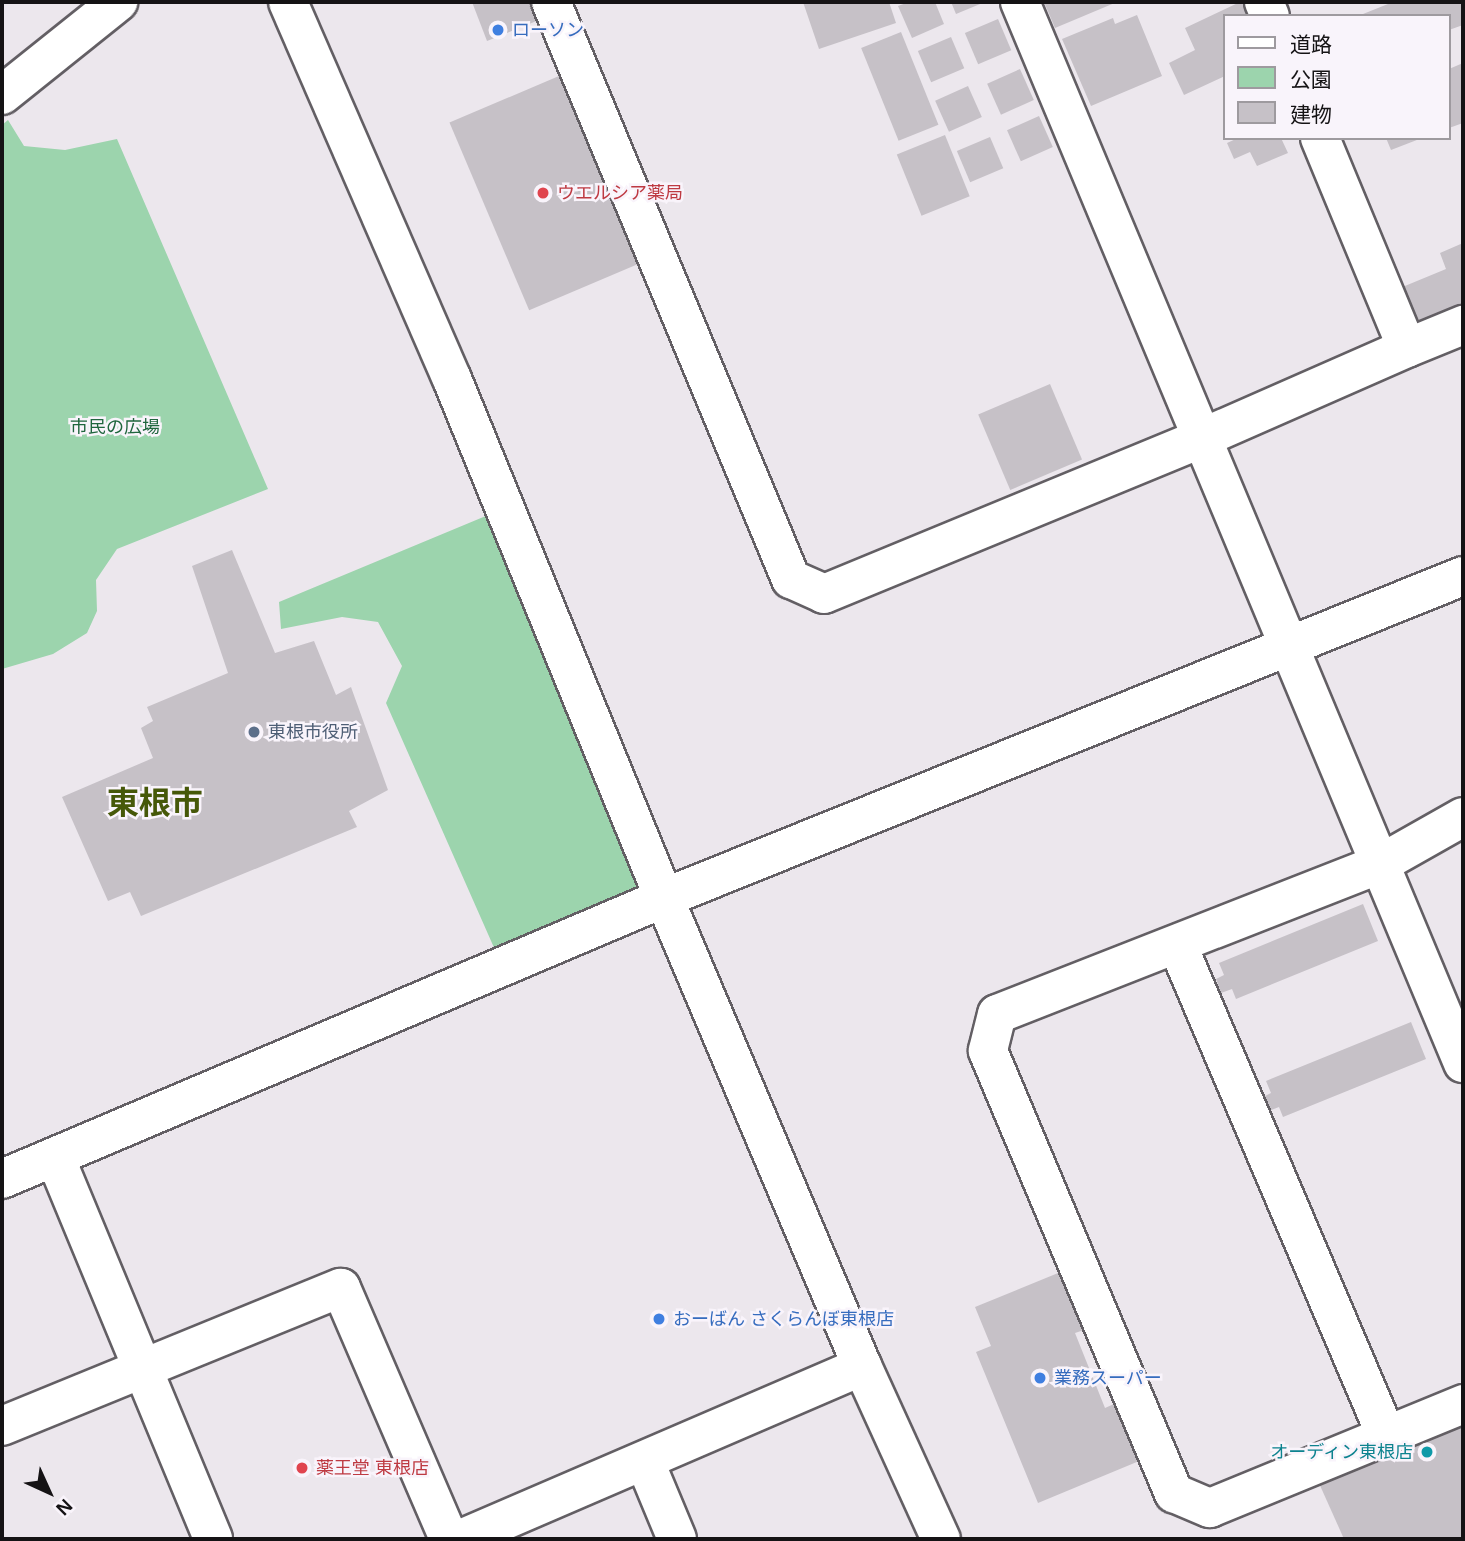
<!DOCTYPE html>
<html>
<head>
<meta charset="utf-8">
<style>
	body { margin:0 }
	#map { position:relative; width:1465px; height:1541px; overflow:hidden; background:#ece7ed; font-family:Helvetica,"Noto Sans JP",sans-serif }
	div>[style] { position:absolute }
	.green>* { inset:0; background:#9cd4ad }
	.building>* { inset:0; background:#c6c1c7; transform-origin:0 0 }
	.roads { filter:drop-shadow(2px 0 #635f64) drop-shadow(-2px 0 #635f64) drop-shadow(0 2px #635f64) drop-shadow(0 -2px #635f64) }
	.minor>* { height:38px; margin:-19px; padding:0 19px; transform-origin:19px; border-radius:19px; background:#fff }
	.dots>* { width:19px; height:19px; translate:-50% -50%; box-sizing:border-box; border:4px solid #f9f4fb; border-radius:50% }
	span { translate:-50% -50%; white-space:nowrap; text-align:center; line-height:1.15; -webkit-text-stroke:5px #f9f4fb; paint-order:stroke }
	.shop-label { font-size:18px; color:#366cbe }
	.left { translate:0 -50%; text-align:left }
	.health-label { font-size:18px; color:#be3a42 }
	.park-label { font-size:18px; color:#1f663d }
	.service-label { font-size:18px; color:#4e5e75 }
	.culture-label { font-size:18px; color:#0d838f }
	.right { translate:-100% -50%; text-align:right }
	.town-label { font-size:32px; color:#465809; font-weight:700 }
	.frame { position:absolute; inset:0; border:4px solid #151315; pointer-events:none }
	.legend { position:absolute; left:1223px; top:14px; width:228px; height:126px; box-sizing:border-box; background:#f9f4fb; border:2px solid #9e9a9f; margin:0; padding:9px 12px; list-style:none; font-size:21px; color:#151315 }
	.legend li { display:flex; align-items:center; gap:14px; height:35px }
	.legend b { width:35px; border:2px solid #9e9a9f }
	.north { position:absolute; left:14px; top:1457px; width:70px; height:70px; -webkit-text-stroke:5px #f9f4fb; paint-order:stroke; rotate:135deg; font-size:19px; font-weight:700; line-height:28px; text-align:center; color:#151315 }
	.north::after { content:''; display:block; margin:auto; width:24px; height:32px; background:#151315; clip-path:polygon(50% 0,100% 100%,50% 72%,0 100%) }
</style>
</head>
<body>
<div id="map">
	<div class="green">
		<div style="clip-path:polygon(8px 120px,24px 146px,65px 150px,117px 139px,268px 489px,117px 549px,96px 580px,97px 611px,87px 633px,53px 654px,2px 669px,2px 125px)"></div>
		<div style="clip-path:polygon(505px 508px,664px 898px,503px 968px,386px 703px,402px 666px,378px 622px,342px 617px,281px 629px,279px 602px)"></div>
	</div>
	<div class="building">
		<div style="clip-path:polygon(472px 2px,532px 2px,539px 20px,487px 41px)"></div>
		<div style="clip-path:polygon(803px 2px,889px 2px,896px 23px,819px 49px)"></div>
		<div style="clip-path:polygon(909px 2px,935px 2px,944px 24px,912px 38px,898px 6px)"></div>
		<div style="clip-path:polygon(951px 2px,985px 2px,956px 14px)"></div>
		<div style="clip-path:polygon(1044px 2px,1117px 2px,1055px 28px)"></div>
		<div style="clip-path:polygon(1240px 2px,1251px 2px,1257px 16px,1225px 16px,1225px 76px,1184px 95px,1169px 63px,1195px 50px,1185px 28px)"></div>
		<div style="clip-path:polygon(1393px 2px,1463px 2px,1463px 25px,1449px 30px,1449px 16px,1358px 16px)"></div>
		<div style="clip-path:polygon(1137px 15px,1162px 76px,1091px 106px,1062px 39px,1113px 18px,1115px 24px)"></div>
		<div style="left:998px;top:19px;width:34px;height:36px;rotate:67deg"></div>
		<div style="left:901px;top:32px;width:100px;height:43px;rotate:68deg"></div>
		<div style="left:951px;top:37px;width:34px;height:36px;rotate:67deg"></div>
		<div style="clip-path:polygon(1463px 63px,1463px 123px,1449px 128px,1449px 69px)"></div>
		<div style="left:1020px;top:69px;width:34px;height:36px;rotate:66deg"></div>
		<div style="left:559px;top:76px;width:204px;height:119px;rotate:67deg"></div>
		<div style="left:968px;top:86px;width:34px;height:36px;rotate:66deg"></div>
		<div style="left:1039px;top:116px;width:34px;height:35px;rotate:66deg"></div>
		<div style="left:945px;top:135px;width:66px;height:52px;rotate:68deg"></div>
		<div style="left:990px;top:137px;width:34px;height:36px;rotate:67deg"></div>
		<div style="clip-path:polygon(1238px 138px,1281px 138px,1288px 153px,1257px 166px,1250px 152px,1234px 159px,1227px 143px)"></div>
		<div style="clip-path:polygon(1386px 138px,1422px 138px,1391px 150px)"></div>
		<div style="clip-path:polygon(1463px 243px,1463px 306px,1415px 326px,1400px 288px,1446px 269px,1440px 253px)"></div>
		<div style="left:1050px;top:384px;width:82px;height:78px;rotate:67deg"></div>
		<div style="clip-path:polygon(232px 550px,275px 653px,314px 641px,336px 695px,351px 687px,388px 790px,349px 811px,357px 827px,141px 916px,130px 892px,108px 901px,62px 797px,153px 758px,141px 728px,153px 721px,147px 707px,228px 673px,192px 566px)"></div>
		<div style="clip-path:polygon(1363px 904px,1378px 941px,1236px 999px,1232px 989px,1221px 993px,1216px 979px,1224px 975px,1219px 963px)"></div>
		<div style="clip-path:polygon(1411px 1022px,1426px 1059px,1283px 1117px,1279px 1107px,1269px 1111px,1263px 1097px,1271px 1093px,1266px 1081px)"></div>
		<div style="clip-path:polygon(1063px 1271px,1087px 1329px,1075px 1333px,1105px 1408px,1114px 1404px,1123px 1423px,1129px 1421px,1144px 1459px,1038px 1503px,976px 1352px,991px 1346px,975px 1307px)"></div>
		<div style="clip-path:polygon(1463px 1422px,1463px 1539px,1344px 1539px,1318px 1481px)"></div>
	</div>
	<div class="roads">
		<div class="minor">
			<div style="left:288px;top:2px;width:411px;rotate:66.5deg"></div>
			<div style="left:452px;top:379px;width:561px;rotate:67.78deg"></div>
			<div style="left:664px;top:898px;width:508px;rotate:67.07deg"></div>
			<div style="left:862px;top:1366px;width:190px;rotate:65.5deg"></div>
			<div style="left:551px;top:2px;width:625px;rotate:67.42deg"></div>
			<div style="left:791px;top:579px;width:36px;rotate:24deg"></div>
			<div style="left:824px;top:594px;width:409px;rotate:-22.4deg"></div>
			<div style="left:1202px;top:438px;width:224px;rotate:-23.7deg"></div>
			<div style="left:1020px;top:2px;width:1150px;rotate:67.34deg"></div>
			<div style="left:1264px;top:2px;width:15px;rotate:67deg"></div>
			<div style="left:2px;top:95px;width:149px;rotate:-38.7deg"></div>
			<div style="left:1320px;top:138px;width:227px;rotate:67.5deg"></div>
			<div style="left:1407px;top:348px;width:61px;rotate:-22.3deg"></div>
			<div style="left:1463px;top:817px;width:95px;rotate:150.5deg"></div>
			<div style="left:1380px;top:864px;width:411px;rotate:158.6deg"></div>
			<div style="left:997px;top:1014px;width:38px;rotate:104deg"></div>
			<div style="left:988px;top:1051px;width:480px;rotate:67.2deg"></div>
			<div style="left:1174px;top:1493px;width:39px;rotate:23deg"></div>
			<div style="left:1210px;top:1508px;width:274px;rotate:-22.3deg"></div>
			<div style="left:1177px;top:944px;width:534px;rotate:66.94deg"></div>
			<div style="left:55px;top:1157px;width:413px;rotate:67.5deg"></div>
			<div style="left:2px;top:1179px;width:719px;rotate:-23deg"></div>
			<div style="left:664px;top:898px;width:861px;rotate:-21.95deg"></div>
			<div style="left:2px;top:1426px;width:366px;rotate:-22.2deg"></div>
			<div style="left:341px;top:1288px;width:273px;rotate:66.7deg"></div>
			<div style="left:645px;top:1462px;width:83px;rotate:67.4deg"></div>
			<div style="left:461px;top:1539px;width:437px;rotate:-23.3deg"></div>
		</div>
	</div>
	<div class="dots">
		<div style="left:498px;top:30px;background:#3f7fe0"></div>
		<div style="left:543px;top:193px;background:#e0444e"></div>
		<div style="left:254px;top:732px;background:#5c6f8a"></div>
		<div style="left:659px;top:1319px;background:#3f7fe0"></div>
		<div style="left:1040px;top:1378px;background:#3f7fe0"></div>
		<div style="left:1427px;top:1452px;background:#0f9aa8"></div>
		<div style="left:302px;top:1468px;background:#e0444e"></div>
	</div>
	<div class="shop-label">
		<span class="left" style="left:512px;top:30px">ローソン</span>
		<span class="left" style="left:673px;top:1319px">おーばん さくらんぼ東根店</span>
		<span class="left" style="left:1054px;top:1378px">業務スーパー</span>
	</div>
	<div class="health-label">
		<span class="left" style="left:557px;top:193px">ウエルシア薬局</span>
		<span class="left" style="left:316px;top:1468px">薬王堂 東根店</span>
	</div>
	<div class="park-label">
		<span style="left:115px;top:427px">市民の広場</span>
	</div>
	<div class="service-label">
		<span class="left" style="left:268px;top:732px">東根市役所</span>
	</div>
	<div class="culture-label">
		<span class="right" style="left:1413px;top:1452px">オーディン東根店</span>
	</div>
	<div class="town-label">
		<span style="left:155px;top:803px">東根市</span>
	</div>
	<div class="frame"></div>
	<ul class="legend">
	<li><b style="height:9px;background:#fff"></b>道路</li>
	<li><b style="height:19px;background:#9cd4ad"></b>公園</li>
	<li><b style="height:19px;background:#c6c1c7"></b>建物</li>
	</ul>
	<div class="north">N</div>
</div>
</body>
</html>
